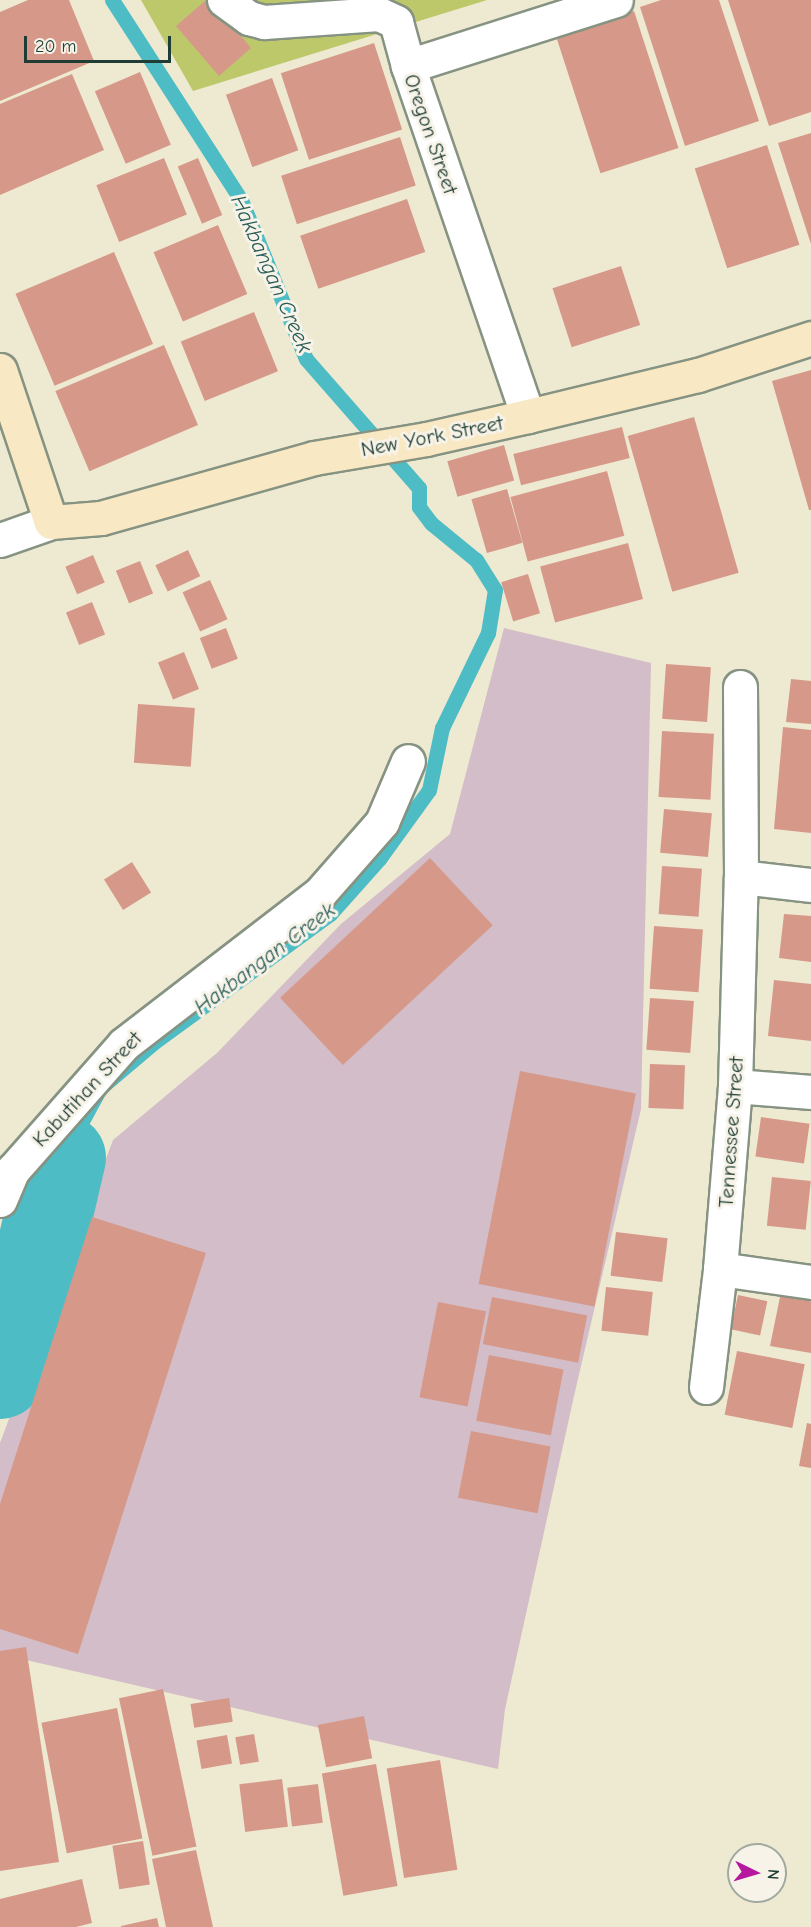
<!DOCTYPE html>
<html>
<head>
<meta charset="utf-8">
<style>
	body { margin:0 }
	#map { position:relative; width:811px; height:1927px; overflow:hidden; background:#eee9d1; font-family:"Comic Neue",sans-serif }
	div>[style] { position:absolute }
	.industrial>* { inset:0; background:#d2bdc8 }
	.green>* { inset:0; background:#bcc86a }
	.stream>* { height:15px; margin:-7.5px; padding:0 7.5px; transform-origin:7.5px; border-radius:7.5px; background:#4ebcc5 }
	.river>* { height:88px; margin:-44px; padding:0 44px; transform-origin:44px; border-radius:44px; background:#4ebcc5 }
	.building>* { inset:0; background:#d69989; transform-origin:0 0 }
	.roads { filter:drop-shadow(2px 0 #869382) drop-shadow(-2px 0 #869382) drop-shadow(0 2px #869382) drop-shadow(0 -2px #869382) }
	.street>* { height:33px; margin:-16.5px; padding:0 16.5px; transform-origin:16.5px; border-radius:16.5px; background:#fff }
	.secondary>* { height:33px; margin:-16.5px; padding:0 16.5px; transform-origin:16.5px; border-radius:16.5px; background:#f8e8c3 }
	span { translate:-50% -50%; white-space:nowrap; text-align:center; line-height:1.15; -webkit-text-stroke:6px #f7f3e8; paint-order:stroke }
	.street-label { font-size:21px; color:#1f3d34 }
	.water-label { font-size:22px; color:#2b5d58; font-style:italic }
	.north { position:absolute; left:727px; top:1843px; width:60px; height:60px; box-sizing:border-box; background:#f7f3e8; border:2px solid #a1aaa0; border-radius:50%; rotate:95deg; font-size:16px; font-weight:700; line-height:24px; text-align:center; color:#1f3d34 }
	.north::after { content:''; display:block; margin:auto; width:21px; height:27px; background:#b5179e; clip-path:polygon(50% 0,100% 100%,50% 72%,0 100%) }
	.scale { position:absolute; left:24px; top:36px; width:147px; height:27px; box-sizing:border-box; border:3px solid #1f3d34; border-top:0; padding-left:8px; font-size:18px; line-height:21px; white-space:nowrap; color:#1f3d34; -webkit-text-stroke:4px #f7f3e8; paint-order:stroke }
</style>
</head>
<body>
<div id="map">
	<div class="industrial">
		<div style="clip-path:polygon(504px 628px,651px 663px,641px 1109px,574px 1396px,505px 1709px,498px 1769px,0 1654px,0 1443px,113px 1140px,217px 1053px,341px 924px,450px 834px)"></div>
	</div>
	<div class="green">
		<div style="clip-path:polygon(141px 0,487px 0,193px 91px)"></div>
	</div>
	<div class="stream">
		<div style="left:62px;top:1158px;width:80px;rotate:-61.5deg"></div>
		<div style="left:100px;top:1088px;width:70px;rotate:-40.3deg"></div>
		<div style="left:153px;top:1043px;width:219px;rotate:-36.1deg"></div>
		<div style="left:330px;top:914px;width:74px;rotate:-48.3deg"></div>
		<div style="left:379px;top:859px;width:85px;rotate:-54.1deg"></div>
		<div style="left:429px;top:790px;width:63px;rotate:-78.2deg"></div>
		<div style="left:442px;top:728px;width:106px;rotate:-64.2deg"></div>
		<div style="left:488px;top:633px;width:44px;rotate:-80.8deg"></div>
		<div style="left:495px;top:590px;width:36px;rotate:-122deg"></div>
		<div style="left:476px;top:560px;width:58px;rotate:-140.6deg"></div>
		<div style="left:431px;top:523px;width:20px;rotate:-127deg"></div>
		<div style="left:419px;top:507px;width:19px;rotate:-90deg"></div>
		<div style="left:419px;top:488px;width:171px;rotate:-131.2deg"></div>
		<div style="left:306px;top:359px;width:172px;rotate:-112.2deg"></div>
		<div style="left:241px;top:200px;width:238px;rotate:-122.8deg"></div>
	</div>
	<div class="river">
		<div style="left:0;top:1375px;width:85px;rotate:-69.4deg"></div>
		<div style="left:30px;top:1295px;width:141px;rotate:-76.9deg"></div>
	</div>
	<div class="building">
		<div style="clip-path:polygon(28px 0,69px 0,94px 61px,0 101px,0 12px)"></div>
		<div style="clip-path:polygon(206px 0,211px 0,251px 48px,219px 76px,176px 26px)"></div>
		<div style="clip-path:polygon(661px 0,719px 0,759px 121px,685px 146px,640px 7px)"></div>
		<div style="clip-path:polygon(728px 0,811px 0,811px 112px,769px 126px)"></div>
		<div style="left:634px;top:11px;width:144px;height:82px;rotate:72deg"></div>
		<div style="left:374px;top:43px;width:91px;height:98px;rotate:72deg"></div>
		<div style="left:140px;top:72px;width:79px;height:49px;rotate:67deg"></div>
		<div style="clip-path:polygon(72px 74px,104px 150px,0 195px,0 104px)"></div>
		<div style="left:272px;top:78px;width:77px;height:49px;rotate:70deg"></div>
		<div style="clip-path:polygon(811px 133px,811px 244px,778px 143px)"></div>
		<div style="left:400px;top:137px;width:51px;height:125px;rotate:72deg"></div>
		<div style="left:767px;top:145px;width:105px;height:76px;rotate:72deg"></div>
		<div style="left:164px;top:158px;width:61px;height:73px;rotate:68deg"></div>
		<div style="left:198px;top:158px;width:62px;height:22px;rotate:67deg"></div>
		<div style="left:407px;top:199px;width:56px;height:113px;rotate:71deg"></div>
		<div style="left:218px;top:225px;width:75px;height:70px;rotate:67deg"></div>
		<div style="left:114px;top:252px;width:100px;height:107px;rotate:67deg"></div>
		<div style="left:621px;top:266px;width:62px;height:72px;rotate:72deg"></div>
		<div style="left:254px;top:312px;width:64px;height:79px;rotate:68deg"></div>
		<div style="left:164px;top:345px;width:87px;height:118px;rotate:67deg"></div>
		<div style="clip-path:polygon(811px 370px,811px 510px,809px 510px,772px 381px)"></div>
		<div style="left:694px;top:417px;width:162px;height:69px;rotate:74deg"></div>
		<div style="left:622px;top:427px;width:32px;height:112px;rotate:76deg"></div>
		<div style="left:504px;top:445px;width:37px;height:59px;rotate:74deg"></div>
		<div style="left:607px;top:471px;width:67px;height:100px;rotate:75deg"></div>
		<div style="left:507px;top:489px;width:56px;height:37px;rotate:74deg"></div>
		<div style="left:628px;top:543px;width:58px;height:91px;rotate:75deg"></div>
		<div style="left:188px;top:550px;width:29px;height:36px;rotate:65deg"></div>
		<div style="left:93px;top:555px;width:30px;height:30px;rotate:67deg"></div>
		<div style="left:140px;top:561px;width:35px;height:26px;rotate:68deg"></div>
		<div style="left:528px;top:574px;width:41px;height:28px;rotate:73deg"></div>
		<div style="left:210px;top:580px;width:43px;height:30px;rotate:66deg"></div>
		<div style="left:92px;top:602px;width:35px;height:28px;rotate:68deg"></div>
		<div style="left:226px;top:628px;width:33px;height:28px;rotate:69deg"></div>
		<div style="left:184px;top:652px;width:40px;height:28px;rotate:68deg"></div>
		<div style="left:666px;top:664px;width:45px;height:55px;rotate:4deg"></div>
		<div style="clip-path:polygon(791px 679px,811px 681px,811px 724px,786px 722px)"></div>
		<div style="left:138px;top:704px;width:57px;height:59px;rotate:4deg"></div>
		<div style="clip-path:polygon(783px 727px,811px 730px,811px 833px,774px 829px)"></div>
		<div style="left:662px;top:731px;width:52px;height:66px;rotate:3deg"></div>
		<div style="left:664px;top:809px;width:48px;height:44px;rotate:5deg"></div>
		<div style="left:430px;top:858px;width:92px;height:205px;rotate:47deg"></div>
		<div style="left:132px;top:862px;width:36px;height:33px;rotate:58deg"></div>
		<div style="left:662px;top:866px;width:40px;height:48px;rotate:4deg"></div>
		<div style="clip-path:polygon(784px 914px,811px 916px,811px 962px,779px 958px)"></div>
		<div style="left:654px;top:926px;width:49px;height:63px;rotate:4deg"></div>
		<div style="clip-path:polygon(774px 980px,811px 984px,811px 1041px,768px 1036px)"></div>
		<div style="left:650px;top:998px;width:44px;height:52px;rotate:4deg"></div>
		<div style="left:650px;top:1064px;width:35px;height:44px;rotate:2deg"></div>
		<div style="left:520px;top:1071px;width:118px;height:217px;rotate:11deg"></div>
		<div style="left:761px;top:1117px;width:49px;height:40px;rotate:8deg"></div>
		<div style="left:772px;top:1177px;width:39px;height:49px;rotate:6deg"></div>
		<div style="clip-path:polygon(92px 1217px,206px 1253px,78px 1654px,0 1629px,0 1504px)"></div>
		<div style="left:616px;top:1232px;width:52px;height:44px;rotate:7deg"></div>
		<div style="left:606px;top:1287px;width:47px;height:44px;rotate:6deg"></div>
		<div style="clip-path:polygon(781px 1292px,811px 1297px,811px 1353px,770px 1346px)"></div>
		<div style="left:738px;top:1295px;width:30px;height:35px;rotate:12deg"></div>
		<div style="left:492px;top:1297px;width:97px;height:48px;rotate:11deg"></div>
		<div style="left:438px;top:1302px;width:49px;height:97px;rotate:11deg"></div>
		<div style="left:737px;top:1351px;width:69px;height:65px;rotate:11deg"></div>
		<div style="left:489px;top:1355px;width:76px;height:67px;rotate:11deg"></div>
		<div style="clip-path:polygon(807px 1423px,811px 1424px,811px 1468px,799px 1466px)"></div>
		<div style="left:471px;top:1431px;width:81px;height:68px;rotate:11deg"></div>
		<div style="clip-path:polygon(26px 1647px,59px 1862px,0 1871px,0 1651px)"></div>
		<div style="left:163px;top:1689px;width:161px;height:45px;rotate:78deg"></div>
		<div style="left:229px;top:1698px;width:24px;height:39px;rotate:81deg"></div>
		<div style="left:117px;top:1708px;width:133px;height:77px;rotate:79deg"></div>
		<div style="left:364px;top:1716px;width:43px;height:47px;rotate:79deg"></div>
		<div style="left:254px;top:1734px;width:28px;height:19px;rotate:80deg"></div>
		<div style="left:227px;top:1735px;width:29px;height:31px;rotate:80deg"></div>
		<div style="left:440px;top:1760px;width:111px;height:54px;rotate:81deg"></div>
		<div style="left:376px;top:1764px;width:124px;height:55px;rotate:80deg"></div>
		<div style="left:282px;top:1779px;width:48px;height:43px;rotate:83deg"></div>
		<div style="left:318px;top:1784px;width:39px;height:31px;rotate:83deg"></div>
		<div style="left:143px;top:1841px;width:44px;height:31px;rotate:81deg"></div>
		<div style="clip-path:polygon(196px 1850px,213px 1927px,166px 1927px,152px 1859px)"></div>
		<div style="clip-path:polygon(82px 1879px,92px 1923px,76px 1927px,0 1927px,0 1899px)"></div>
		<div style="clip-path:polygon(157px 1918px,159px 1927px,121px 1927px,121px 1926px)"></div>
	</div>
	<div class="roads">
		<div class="street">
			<div style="left:224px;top:0;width:31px;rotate:36deg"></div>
			<div style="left:249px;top:18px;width:16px;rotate:15deg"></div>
			<div style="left:264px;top:22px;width:115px;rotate:-4deg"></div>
			<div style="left:379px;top:14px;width:19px;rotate:25deg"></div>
			<div style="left:396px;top:22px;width:46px;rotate:74.7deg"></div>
			<div style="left:408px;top:66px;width:370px;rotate:71.1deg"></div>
			<div style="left:408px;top:66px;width:218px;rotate:-17.6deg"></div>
			<div style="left:0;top:540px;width:54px;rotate:-19.4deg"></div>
			<div style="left:741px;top:877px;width:70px;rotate:6.5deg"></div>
			<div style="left:735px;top:1086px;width:76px;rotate:4.5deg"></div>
			<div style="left:0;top:1200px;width:33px;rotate:-67deg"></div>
			<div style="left:13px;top:1170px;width:168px;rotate:-48.6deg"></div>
			<div style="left:124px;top:1044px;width:246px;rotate:-37.6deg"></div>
			<div style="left:319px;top:894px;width:96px;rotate:-48.8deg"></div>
			<div style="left:382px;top:822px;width:66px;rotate:-66.9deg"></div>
			<div style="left:720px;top:1269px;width:92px;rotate:8.1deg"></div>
			<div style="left:706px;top:1387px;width:119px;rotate:-83.2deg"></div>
			<div style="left:720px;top:1269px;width:184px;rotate:-85.3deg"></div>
			<div style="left:735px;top:1086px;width:209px;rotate:-88.4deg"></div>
			<div style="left:741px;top:877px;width:190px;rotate:-90.3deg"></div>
		</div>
		<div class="secondary">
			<div style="left:0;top:370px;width:160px;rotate:71.5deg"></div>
			<div style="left:51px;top:522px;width:50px;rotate:-4.6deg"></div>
			<div style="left:101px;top:518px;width:221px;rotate:-15.7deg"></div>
			<div style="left:314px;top:458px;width:114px;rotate:-9.6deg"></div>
			<div style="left:426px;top:439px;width:105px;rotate:-12.7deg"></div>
			<div style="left:528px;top:416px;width:175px;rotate:-13.6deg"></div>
			<div style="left:698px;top:375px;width:119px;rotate:-18.1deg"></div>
		</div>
	</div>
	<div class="street-label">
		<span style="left:431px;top:134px;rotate:71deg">Oregon Street</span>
		<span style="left:432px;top:436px;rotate:-11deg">New York Street</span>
		<span style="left:87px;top:1089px;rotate:-47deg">Kabutihan Street</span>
		<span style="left:731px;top:1132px;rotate:-86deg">Tennessee Street</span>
	</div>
	<div class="water-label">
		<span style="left:271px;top:274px;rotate:66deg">Hakbangan Creek</span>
		<span style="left:265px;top:959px;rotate:-37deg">Hakbangan Creek</span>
	</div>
	<div class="north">N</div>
	<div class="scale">20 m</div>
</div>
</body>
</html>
